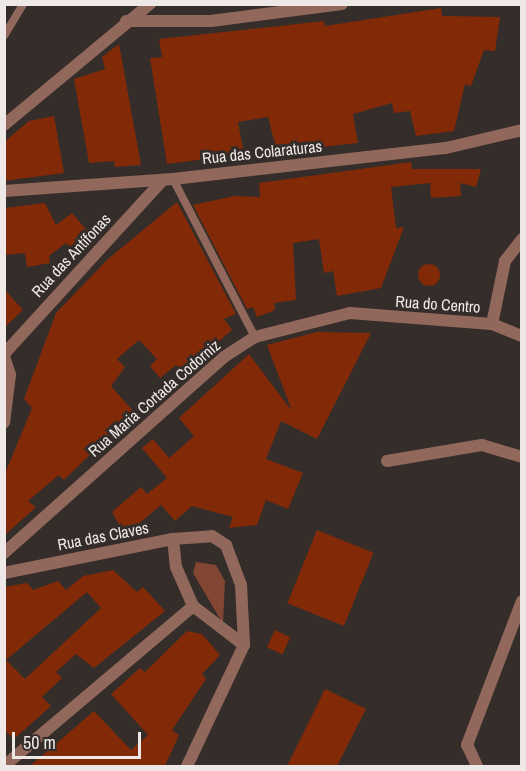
<!DOCTYPE html>
<html>
<head>
<meta charset="utf-8">
<style>
	body { margin:0 }
	#map { position:relative; width:526px; height:771px; overflow:hidden; background:#342d2a; font-family:"Archivo Narrow",sans-serif }
	div>[style] { position:absolute }
	.green>* { inset:0; background:#824633 }
	.building>* { inset:0; background:#822a08; transform-origin:0 0 }
	.round { border-radius:50% }
	.lane>* { height:8px; margin:-4px; padding:0 4px; transform-origin:4px; border-radius:4px; background:#91685b }
	.street>* { height:12px; margin:-6px; padding:0 6px; transform-origin:6px; border-radius:6px; background:#91685b }
	span { translate:-50% -50%; white-space:nowrap; text-align:center; line-height:1.15; -webkit-text-stroke:6px #342d2a; paint-order:stroke }
	.street-label { font-size:16px; color:#eee9e7 }
	.frame { position:absolute; inset:0; border:6px solid #eee9e7; pointer-events:none }
	.scale { position:absolute; left:12px; top:732px; width:129px; height:27px; box-sizing:border-box; border:3px solid #eee9e7; border-top:0; padding-left:8px; font-size:18px; line-height:21px; white-space:nowrap; color:#eee9e7; -webkit-text-stroke:4px #342d2a; paint-order:stroke }
</style>
</head>
<body>
<div id="map">
	<div class="green">
		<div style="clip-path:polygon(196px 562px,216px 565px,225px 581px,223px 624px,193px 573px)"></div>
	</div>
	<div class="building">
		<div style="clip-path:polygon(441px 8px,442px 16px,500px 17px,495px 51px,484px 50px,471px 86px,465px 84px,454px 131px,416px 136px,410px 111px,394px 113px,392px 103px,353px 114px,358px 143px,277px 152px,268px 117px,238px 122px,244px 154px,167px 164px,150px 58px,162px 57px,159px 39px,324px 21px,325px 26px)"></div>
		<div style="clip-path:polygon(119px 44px,141px 165px,115px 167px,114px 161px,89px 163px,74px 79px,105px 69px,102px 57px)"></div>
		<div style="clip-path:polygon(54px 116px,64px 173px,4px 181px,4px 142px,29px 121px)"></div>
		<div style="clip-path:polygon(411px 162px,412px 169px,481px 169px,476px 187px,460px 183px,461px 196px,431px 198px,430px 183px,391px 187px,396px 228px,404px 227px,381px 288px,337px 296px,333px 271px,324px 273px,319px 239px,293px 243px,296px 300px,274px 303px,275px 310px,257px 317px,253px 307px,247px 309px,193px 205px,234px 196px,260px 197px,259px 183px)"></div>
		<div style="clip-path:polygon(177px 202px,236px 314px,224px 319px,232px 330px,183px 372px,176px 365px,160px 378px,150px 366px,157px 359px,139px 340px,117px 359px,125px 367px,111px 386px,134px 412px,64px 480px,59px 475px,28px 501px,36px 507px,4px 536px,4px 476px,32px 408px,24px 399px,56px 313px,108px 259px)"></div>
		<div style="clip-path:polygon(45px 203px,56px 225px,72px 213px,89px 233px,69px 247px,66px 243px,49px 256px,50px 263px,27px 267px,25px 253px,4px 255px,4px 208px)"></div>
		<div class="round" style="left:418px;top:264px;width:22px;height:22px"></div>
		<div style="clip-path:polygon(4px 289px,23px 310px,4px 328px)"></div>
		<div style="clip-path:polygon(317px 332px,371px 333px,317px 439px,281px 421px,266px 459px,303px 473px,288px 509px,266px 500px,257px 525px,229px 528px,233px 517px,192px 506px,175px 521px,161px 505px,125px 535px,112px 512px,141px 487px,147px 494px,167px 478px,142px 448px,153px 439px,169px 458px,194px 436px,179px 418px,249px 354px,292px 411px,267px 345px)"></div>
		<div style="left:317px;top:530px;width:61px;height:79px;rotate:22deg"></div>
		<div style="clip-path:polygon(evenodd,113px 570px,137px 592px,143px 587px,165px 611px,94px 668px,76px 654px,56px 672px,62px 678px,42px 697px,51px 706px,14px 739px,4px 730px,4px 587px,27px 583px,33px 590px,58px 581px,66px 590px,83px 576px,113px 570px,87px 592px,101px 608px,25px 679px,6px 660px,87px 592px)"></div>
		<div style="left:275px;top:630px;width:17px;height:19px;rotate:25deg"></div>
		<div style="clip-path:polygon(187px 631px,202px 634px,220px 655px,202px 674px,206px 679px,172px 730px,179px 735px,165px 766px,30px 766px,94px 711px,131px 750px,148px 735px,111px 694px,140px 668px,145px 672px)"></div>
		<div style="clip-path:polygon(325px 689px,366px 709px,337px 766px,287px 766px)"></div>
	</div>
	<div class="lane">
		<div style="left:4px;top:36px;width:37px;rotate:-59deg"></div>
		<div style="left:173px;top:179px;width:178px;rotate:62.6deg"></div>
	</div>
	<div class="street">
		<div style="left:126px;top:21px;width:85px"></div>
		<div style="left:211px;top:21px;width:132px;rotate:-7.4deg"></div>
		<div style="left:4px;top:125px;width:190px;rotate:-39.7deg"></div>
		<div style="left:4px;top:191px;width:169px;rotate:-4.1deg"></div>
		<div style="left:173px;top:179px;width:275px;rotate:-6.5deg"></div>
		<div style="left:446px;top:148px;width:78px;rotate:-13.3deg"></div>
		<div style="left:492px;top:324px;width:64px;rotate:-78.3deg"></div>
		<div style="left:505px;top:261px;width:28px;rotate:-52deg"></div>
		<div style="left:4px;top:354px;width:236px;rotate:-47.6deg"></div>
		<div style="left:4px;top:356px;width:20px;rotate:72deg"></div>
		<div style="left:10px;top:375px;width:48px;rotate:97.1deg"></div>
		<div style="left:387px;top:461px;width:96px;rotate:-9.6deg"></div>
		<div style="left:482px;top:445px;width:42px;rotate:16.7deg"></div>
		<div style="left:173px;top:539px;width:39px;rotate:-4deg"></div>
		<div style="left:212px;top:536px;width:17px;rotate:33deg"></div>
		<div style="left:226px;top:545px;width:43px;rotate:69.4deg"></div>
		<div style="left:241px;top:585px;width:60px;rotate:87.1deg"></div>
		<div style="left:4px;top:553px;width:295px;rotate:-41.7deg"></div>
		<div style="left:224px;top:357px;width:37px;rotate:-33deg"></div>
		<div style="left:255px;top:337px;width:98px;rotate:-14.2deg"></div>
		<div style="left:350px;top:313px;width:142px;rotate:4.4deg"></div>
		<div style="left:492px;top:324px;width:32px;rotate:22deg"></div>
		<div style="left:4px;top:573px;width:172px;rotate:-11.4deg"></div>
		<div style="left:173px;top:539px;width:28px;rotate:84deg"></div>
		<div style="left:176px;top:567px;width:43px;rotate:66.4deg"></div>
		<div style="left:193px;top:606px;width:64px;rotate:37.4deg"></div>
		<div style="left:244px;top:645px;width:134px;rotate:115.2deg"></div>
		<div style="left:4px;top:766px;width:248px;rotate:-40.2deg"></div>
		<div style="left:477px;top:766px;width:23px;rotate:-115deg"></div>
		<div style="left:467px;top:745px;width:154px;rotate:-69.1deg"></div>
	</div>
	<div class="street-label">
		<span style="left:262px;top:152px;rotate:-6deg">Rua das Colaraturas</span>
		<span style="left:71px;top:255px;rotate:-47deg">Rua das Antífonas</span>
		<span style="left:438px;top:304px;rotate:4deg">Rua do Centro</span>
		<span style="left:154px;top:398px;rotate:-41deg">Rua Maria Cortada Codorniz</span>
		<span style="left:103px;top:536px;rotate:-11deg">Rua das Claves</span>
	</div>
	<div class="frame"></div>
	<div class="scale">50 m</div>
</div>
</body>
</html>
